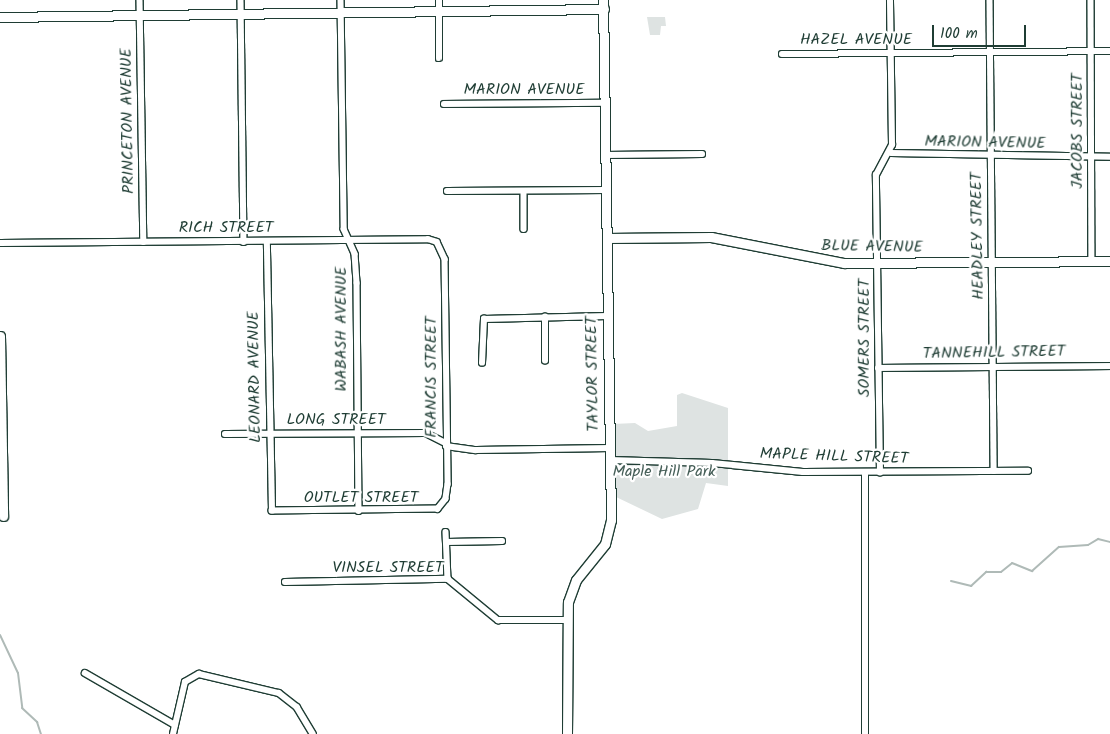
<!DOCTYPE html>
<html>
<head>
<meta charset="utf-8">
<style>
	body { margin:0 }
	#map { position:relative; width:1110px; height:734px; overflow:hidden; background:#fff; font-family:Kalam,sans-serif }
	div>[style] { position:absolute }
	.green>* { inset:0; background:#dee3e2 }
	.stream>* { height:2px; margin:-1px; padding:0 1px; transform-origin:1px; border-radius:1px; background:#afbab7 }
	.roads { filter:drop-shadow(1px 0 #1f3d34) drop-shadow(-1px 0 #1f3d34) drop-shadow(0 1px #1f3d34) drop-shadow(0 -1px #1f3d34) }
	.street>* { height:5.5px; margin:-2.75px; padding:0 2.75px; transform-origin:2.75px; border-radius:2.75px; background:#fff }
	.secondary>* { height:9px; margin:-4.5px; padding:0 4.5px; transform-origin:4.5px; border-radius:4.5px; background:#fff }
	span { translate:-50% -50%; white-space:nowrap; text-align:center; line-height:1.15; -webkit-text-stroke:4.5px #fff; paint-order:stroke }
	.street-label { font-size:16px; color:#1f3d34 }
	.park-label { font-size:16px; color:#455e57 }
	.scale { position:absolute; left:932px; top:25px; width:94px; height:22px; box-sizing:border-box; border:2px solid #1f3d34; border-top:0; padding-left:6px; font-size:15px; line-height:18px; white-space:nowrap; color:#1f3d34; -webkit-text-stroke:4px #fff; paint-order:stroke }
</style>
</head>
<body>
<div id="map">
	<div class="green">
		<div style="clip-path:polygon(647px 17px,665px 17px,666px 26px,661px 26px,660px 35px,650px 35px)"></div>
		<div style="clip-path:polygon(682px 393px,728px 408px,728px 486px,706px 483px,698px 509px,662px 519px,614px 496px,613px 424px,635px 423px,648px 431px,677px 426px,677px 395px)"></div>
	</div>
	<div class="stream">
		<div style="left:951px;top:581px;width:21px;rotate:14deg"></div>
		<div style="left:971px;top:586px;width:21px;rotate:-43deg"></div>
		<div style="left:986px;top:572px;width:15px"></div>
		<div style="left:1001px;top:572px;width:14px;rotate:-39deg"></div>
		<div style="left:1012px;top:563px;width:22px;rotate:22deg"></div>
		<div style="left:1032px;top:571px;width:36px;rotate:-42deg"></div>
		<div style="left:1059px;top:547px;width:29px;rotate:-4deg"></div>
		<div style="left:1088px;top:545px;width:12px;rotate:-31deg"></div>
		<div style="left:1098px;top:539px;width:12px;rotate:14deg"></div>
		<div style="left:0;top:635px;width:42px;rotate:64.7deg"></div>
		<div style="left:18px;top:673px;width:35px;rotate:83deg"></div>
		<div style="left:22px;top:708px;width:21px;rotate:43deg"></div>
		<div style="left:37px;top:722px;width:13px;rotate:72deg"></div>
	</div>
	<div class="roads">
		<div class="street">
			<div style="left:140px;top:0;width:242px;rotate:89.1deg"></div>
			<div style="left:241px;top:0;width:242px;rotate:89.3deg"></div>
			<div style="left:341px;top:0;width:229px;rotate:89.2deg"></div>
			<div style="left:344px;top:229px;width:27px;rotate:66deg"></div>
			<div style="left:355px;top:254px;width:29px;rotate:86deg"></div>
			<div style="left:357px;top:283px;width:228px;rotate:89.5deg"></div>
			<div style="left:439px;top:0;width:58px;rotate:90deg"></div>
			<div style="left:990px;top:0;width:471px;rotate:89.5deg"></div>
			<div style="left:1091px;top:0;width:261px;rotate:89.8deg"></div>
			<div style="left:782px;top:54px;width:328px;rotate:-0.5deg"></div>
			<div style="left:444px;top:104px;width:161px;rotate:-0.4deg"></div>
			<div style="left:891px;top:153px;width:219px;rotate:1deg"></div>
			<div style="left:605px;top:155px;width:97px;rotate:-0.6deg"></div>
			<div style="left:447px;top:191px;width:159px;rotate:-0.4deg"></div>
			<div style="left:524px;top:191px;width:38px;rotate:90deg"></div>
			<div style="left:0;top:243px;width:428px;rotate:-0.5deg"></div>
			<div style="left:428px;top:239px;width:9px;rotate:18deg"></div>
			<div style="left:437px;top:242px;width:19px;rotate:65deg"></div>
			<div style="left:445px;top:259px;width:225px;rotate:89.2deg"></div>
			<div style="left:448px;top:484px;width:15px;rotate:98deg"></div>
			<div style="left:446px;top:499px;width:13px;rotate:129deg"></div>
			<div style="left:438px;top:509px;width:166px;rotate:179.3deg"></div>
			<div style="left:272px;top:511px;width:269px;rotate:-91.1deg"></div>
			<div style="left:545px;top:361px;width:44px;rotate:-90deg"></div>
			<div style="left:482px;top:363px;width:44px;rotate:-87.4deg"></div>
			<div style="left:484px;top:319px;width:123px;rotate:-1.4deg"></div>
			<div style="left:878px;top:368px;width:232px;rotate:-0.5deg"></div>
			<div style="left:225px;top:434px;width:201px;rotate:-0.3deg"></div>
			<div style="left:426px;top:433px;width:20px;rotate:27deg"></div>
			<div style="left:446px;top:446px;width:30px;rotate:8deg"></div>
			<div style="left:476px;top:450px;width:134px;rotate:-0.9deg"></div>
			<div style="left:610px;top:460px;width:102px;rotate:1.7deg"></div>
			<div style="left:712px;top:463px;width:91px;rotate:5.6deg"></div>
			<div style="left:803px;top:472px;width:225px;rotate:-0.3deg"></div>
			<div style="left:880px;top:473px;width:298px;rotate:-90.8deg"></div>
			<div style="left:876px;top:175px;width:34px;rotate:-62deg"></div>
			<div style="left:892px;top:145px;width:145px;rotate:-90.8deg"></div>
			<div style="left:446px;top:532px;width:47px;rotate:87.6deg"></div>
			<div style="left:447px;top:542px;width:55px;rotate:-1deg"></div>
			<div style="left:285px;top:582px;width:163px;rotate:-1.1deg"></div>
			<div style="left:448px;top:579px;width:65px;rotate:39.4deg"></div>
			<div style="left:498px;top:620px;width:69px"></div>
			<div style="left:85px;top:673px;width:104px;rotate:30deg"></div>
			<div style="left:173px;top:734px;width:53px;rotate:-77deg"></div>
			<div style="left:185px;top:682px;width:16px;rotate:-30deg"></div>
			<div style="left:199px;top:674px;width:82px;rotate:13.4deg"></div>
			<div style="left:279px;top:693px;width:23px;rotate:38deg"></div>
			<div style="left:297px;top:707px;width:31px;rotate:59deg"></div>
			<div style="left:865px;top:734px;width:261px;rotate:-90deg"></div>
		</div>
		<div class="secondary">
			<div style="left:0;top:17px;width:604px;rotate:-0.76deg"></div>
			<div style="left:607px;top:238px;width:104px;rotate:-0.6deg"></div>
			<div style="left:711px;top:237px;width:136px;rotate:11.1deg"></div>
			<div style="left:844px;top:263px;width:266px;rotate:-0.4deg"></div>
			<div style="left:0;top:336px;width:180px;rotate:89deg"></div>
			<div style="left:567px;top:734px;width:132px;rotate:-89.6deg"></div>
			<div style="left:568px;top:602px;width:23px;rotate:-70deg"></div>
			<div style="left:576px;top:580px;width:46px;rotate:-51.1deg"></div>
			<div style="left:605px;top:544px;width:25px;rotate:-76deg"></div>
			<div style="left:611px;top:520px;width:520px;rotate:-90.88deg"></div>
		</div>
	</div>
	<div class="street-label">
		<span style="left:856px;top:40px">HAZEL AVENUE</span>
		<span style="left:524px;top:90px">MARION AVENUE</span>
		<span style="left:128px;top:121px;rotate:-91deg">PRINCETON AVENUE</span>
		<span style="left:1078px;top:131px;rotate:-90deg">JACOBS STREET</span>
		<span style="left:985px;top:143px;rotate:1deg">MARION AVENUE</span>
		<span style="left:226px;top:228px">RICH STREET</span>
		<span style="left:978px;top:236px;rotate:-91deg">HEADLEY STREET</span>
		<span style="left:872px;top:247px;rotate:1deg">BLUE AVENUE</span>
		<span style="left:342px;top:329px;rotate:-90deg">WABASH AVENUE</span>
		<span style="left:865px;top:338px;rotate:-90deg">SOMERS STREET</span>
		<span style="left:994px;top:353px;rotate:-1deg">TANNEHILL STREET</span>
		<span style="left:593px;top:374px;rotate:-91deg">TAYLOR STREET</span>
		<span style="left:255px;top:377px;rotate:-91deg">LEONARD AVENUE</span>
		<span style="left:432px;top:377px;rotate:-90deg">FRANCIS STREET</span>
		<span style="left:336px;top:420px">LONG STREET</span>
		<span style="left:834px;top:457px;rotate:2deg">MAPLE HILL STREET</span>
		<span style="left:361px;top:498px">OUTLET STREET</span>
		<span style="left:388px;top:568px">VINSEL STREET</span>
	</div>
	<div class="park-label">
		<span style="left:664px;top:472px">Maple Hill Park</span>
	</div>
	<div class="scale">100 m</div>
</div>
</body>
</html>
